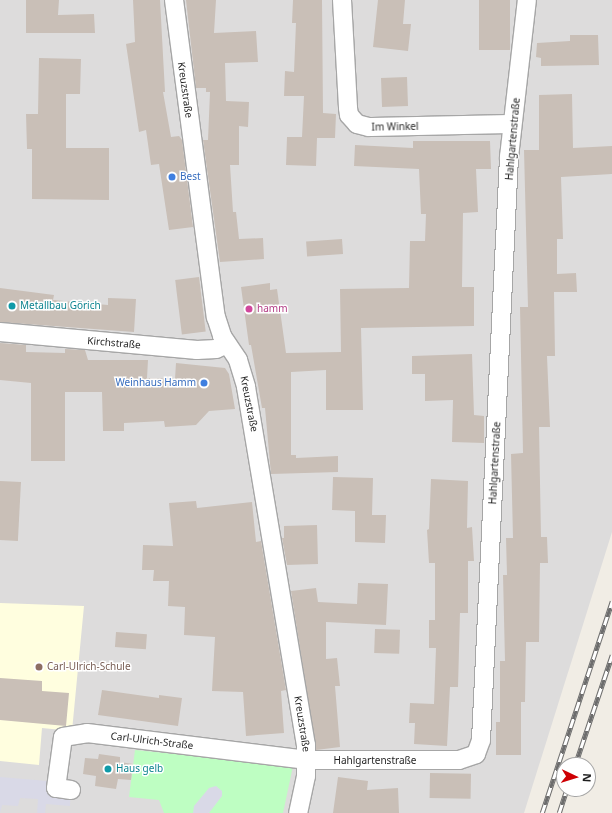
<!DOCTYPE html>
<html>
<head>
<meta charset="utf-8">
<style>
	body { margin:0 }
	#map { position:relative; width:612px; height:813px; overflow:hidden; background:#f1ede5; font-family:"Noto Sans",sans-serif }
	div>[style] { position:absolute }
	.residential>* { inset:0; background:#dddcdc }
	.education>* { inset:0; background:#fffedf }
	.park>* { inset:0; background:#befec2 }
	.plaza>* { inset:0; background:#d9d9e7 }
	.building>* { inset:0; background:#c9bfb7; transform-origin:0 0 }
	.roads { filter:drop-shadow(1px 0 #a6a6a6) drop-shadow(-1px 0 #a6a6a6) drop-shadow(0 1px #a6a6a6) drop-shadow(0 -1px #a6a6a6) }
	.minor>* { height:18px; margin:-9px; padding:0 9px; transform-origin:9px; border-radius:9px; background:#fff }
	.rail>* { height:4.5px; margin-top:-2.25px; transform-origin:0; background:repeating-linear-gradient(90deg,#fff 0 9px,#6d6d6d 0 18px); box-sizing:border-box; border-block:1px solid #6d6d6d }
	.dots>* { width:11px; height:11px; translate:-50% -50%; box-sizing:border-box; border:2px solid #fff; border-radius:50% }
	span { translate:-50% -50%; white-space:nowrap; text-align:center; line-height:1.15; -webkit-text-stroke:3px #fff; paint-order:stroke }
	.street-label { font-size:10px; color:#1f1f1f }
	.shop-label { font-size:10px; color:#366cbe }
	.left { translate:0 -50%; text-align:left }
	.right { translate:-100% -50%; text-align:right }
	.culture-label { font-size:10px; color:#0d838f }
	.hotel-label { font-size:10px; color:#b23c85 }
	.education-label { font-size:10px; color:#785e54 }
	.north { position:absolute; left:556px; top:757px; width:40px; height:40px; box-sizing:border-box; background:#fff; border:1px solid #a5a5a5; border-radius:50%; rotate:94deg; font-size:11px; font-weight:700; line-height:16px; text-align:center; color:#1f1f1f }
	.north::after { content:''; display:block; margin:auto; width:14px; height:18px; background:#ce0004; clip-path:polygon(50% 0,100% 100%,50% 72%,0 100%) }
</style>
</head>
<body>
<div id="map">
	<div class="residential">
		<div style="clip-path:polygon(0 0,612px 0,612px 532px,524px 813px,0 813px)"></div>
	</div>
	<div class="education">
		<div style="clip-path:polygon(0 603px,84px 606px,72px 731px,42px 728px,39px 765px,0 761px)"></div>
	</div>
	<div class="park">
		<div style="clip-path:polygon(135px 750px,293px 766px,283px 813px,164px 813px,159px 800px,129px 797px)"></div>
	</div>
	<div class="plaza">
		<div style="clip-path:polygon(0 777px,71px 783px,70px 806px,46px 804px,45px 813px,37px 813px,38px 799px,20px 798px,18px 806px,2px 805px,0 813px)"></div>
		<div style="clip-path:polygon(216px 786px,222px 791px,222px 796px,209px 813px,193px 813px,194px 806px,209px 788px)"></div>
	</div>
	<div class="building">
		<div style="clip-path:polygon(26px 0,59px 0,58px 15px,94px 14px,95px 33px,26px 33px)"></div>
		<div style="clip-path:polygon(133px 0,160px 0,165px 92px,163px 92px,171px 137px,179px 136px,182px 140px,193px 227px,169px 230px,159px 164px,151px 165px,146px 130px,139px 132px,126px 44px,135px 42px)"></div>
		<div style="clip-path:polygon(186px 0,216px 0,214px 33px,256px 31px,258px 62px,225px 63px,226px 101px,249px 102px,248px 127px,239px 126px,239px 165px,230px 165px,233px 212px,236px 212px,239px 239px,263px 238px,264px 259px,220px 262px,203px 140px,208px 140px,210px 92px,206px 92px,206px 88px,196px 88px)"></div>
		<div style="clip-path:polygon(293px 0,322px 0,323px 113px,336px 114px,335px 138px,317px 138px,316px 166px,286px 165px,287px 137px,302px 137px,304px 96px,284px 96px,285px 71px,294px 72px,296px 23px,292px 23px)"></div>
		<div style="clip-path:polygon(378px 0,405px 0,403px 24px,411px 24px,408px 51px,373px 47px)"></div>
		<div style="left:479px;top:0;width:31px;height:50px"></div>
		<div style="clip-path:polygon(570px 35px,598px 35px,599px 65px,541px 66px,541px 58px,536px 57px,537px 43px,570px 41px)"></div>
		<div style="clip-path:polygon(39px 58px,81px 59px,80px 94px,66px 94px,66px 148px,109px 148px,109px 200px,32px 199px,32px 149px,27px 149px,26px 114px,38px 114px)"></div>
		<div style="left:407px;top:77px;width:29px;height:26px;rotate:88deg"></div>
		<div style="clip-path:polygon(572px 94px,573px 148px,612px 146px,612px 174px,561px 177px,563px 239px,557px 239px,557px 274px,576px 273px,577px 292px,554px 292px,555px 356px,547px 356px,550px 427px,539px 427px,541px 537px,547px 537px,548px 563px,540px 563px,539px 642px,526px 642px,525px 702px,521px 702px,521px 755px,496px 755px,496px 722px,500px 722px,500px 661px,505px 661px,503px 575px,507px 575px,506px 538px,513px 538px,511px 454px,523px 453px,520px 307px,528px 307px,524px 150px,539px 150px,539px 95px)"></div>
		<div style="clip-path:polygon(413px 141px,490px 141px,491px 169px,476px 169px,478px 212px,463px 213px,462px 287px,474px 287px,474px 326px,361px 328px,363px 410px,326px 410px,326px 370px,291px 372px,291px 455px,296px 455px,296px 458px,338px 456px,338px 472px,271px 474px,265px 408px,262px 408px,251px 345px,249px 345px,241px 287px,270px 283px,270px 290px,277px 289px,286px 353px,341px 352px,340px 289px,409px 288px,410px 241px,425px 241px,426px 214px,421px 214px,419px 169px,354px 166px,355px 145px,413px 148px)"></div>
		<div style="left:342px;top:239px;width:15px;height:36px;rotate:86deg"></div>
		<div style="left:199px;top:277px;width:55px;height:24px;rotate:83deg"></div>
		<div style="clip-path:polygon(0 288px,54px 295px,53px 300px,108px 305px,108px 298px,136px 299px,134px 332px,0 322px)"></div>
		<div style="clip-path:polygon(0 343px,26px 345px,26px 352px,65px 353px,65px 349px,85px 350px,88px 360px,148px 360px,147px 378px,175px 379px,176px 363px,225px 368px,229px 374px,235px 409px,209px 411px,196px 425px,165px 427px,164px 421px,124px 423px,124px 431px,103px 431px,102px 392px,65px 392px,65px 461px,31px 461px,31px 383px,0 380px)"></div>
		<div style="clip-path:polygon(472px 354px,474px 415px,484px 416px,484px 443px,452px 442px,453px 400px,425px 401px,425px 374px,412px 374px,412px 356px)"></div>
		<div style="clip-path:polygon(333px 477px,373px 478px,372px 515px,386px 515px,385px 543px,355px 542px,355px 511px,332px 510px)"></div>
		<div style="clip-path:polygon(431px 479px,468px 481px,467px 528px,472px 527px,474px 561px,468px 561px,468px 613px,460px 613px,458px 687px,450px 687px,447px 746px,414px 744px,415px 723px,409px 723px,410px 703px,434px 704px,436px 648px,429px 648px,429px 620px,435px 620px,435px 563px,429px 563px,427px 530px,429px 529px)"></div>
		<div style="left:0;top:481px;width:21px;height:59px;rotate:3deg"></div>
		<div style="clip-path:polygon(196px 501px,197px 508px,252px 502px,256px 542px,261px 541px,286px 690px,281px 691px,284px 733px,246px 736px,243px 692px,212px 691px,215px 637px,184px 635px,185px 607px,168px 606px,169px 581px,153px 581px,154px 570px,142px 570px,143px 545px,173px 546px,169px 503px)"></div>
		<div style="clip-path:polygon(317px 525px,318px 564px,287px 565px,282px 538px,284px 538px,284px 526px)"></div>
		<div style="clip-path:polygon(358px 583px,388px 584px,386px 625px,326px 622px,326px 659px,337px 658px,340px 686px,335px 686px,340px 747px,316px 750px,291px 591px,316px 588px,318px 602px,357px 604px)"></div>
		<div style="left:375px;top:629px;width:25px;height:24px;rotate:2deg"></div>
		<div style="left:116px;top:632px;width:31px;height:15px;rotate:4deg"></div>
		<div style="clip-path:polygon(0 678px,42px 681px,42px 691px,69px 693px,66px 726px,0 720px)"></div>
		<div style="clip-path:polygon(102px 690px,159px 698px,159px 695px,182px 698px,178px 726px,98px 715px)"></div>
		<div style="clip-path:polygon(99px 754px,120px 757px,120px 762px,133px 764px,131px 780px,118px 779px,116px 789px,95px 786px,96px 776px,83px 774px,85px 758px,98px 759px)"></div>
		<div style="left:430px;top:773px;width:41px;height:25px;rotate:1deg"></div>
		<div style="clip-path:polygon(338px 777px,368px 781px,367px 790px,398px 788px,399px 813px,333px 813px)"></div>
	</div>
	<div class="roads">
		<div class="minor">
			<div style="left:174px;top:0;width:320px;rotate:82.5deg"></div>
			<div style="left:216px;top:317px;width:20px;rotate:72deg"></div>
			<div style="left:222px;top:336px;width:29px;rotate:56deg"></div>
			<div style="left:238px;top:360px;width:28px;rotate:73deg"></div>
			<div style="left:246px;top:387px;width:363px;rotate:80.5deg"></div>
			<div style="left:306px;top:745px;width:31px;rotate:90deg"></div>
			<div style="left:306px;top:776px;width:38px;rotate:102deg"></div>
			<div style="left:342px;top:0;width:108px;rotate:86.8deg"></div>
			<div style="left:348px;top:108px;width:7px;rotate:82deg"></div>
			<div style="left:349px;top:115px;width:12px;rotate:48deg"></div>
			<div style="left:357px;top:124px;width:12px;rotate:14deg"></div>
			<div style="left:369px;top:127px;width:143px;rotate:-1.2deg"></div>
			<div style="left:0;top:332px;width:198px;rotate:5.2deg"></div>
			<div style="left:197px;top:350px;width:19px;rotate:-3deg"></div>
			<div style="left:216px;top:349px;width:12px;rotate:-24deg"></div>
			<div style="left:71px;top:790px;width:15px;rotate:-172deg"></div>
			<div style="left:56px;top:788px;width:51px;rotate:-82.2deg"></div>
			<div style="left:63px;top:737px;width:24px;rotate:-9deg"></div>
			<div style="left:87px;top:733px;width:222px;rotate:7deg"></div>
			<div style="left:307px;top:760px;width:152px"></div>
			<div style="left:459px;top:760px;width:18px;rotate:-19deg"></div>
			<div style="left:476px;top:754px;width:15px;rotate:-70deg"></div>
			<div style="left:481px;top:740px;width:584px;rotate:-87.25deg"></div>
			<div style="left:509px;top:157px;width:158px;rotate:-83.5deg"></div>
		</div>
	</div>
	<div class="rail">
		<div style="left:575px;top:765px;width:116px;rotate:-71.4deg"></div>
		<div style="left:542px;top:813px;width:223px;rotate:-71.7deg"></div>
		<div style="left:559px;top:813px;width:25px;rotate:-72deg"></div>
	</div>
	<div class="dots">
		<div style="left:172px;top:177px;background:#3f7fe0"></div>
		<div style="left:12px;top:306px;background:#0f9aa8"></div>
		<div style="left:249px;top:309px;background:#d1479c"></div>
		<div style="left:204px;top:383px;background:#3f7fe0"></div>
		<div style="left:39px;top:667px;background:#8d6e63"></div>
		<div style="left:108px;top:769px;background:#0f9aa8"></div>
	</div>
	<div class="street-label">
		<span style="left:185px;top:90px;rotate:82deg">Kreuzstraße</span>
		<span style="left:395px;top:127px;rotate:-1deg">Im Winkel</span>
		<span style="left:513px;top:139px;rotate:-85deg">Hahlgartenstraße</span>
		<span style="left:114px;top:343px;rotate:5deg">Kirchstraße</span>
		<span style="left:249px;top:404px;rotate:79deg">Kreuzstraße</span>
		<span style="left:495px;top:463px;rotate:-87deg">Hahlgartenstraße</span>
		<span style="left:302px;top:724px;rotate:81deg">Kreuzstraße</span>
		<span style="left:152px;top:741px;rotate:7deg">Carl-Ulrich-Straße</span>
		<span style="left:375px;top:761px">Hahlgartenstraße</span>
	</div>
	<div class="shop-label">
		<span class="left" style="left:180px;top:177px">Best</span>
		<span class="right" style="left:196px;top:383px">Weinhaus Hamm</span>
	</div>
	<div class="culture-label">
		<span class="left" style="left:20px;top:306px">Metallbau Görich</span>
		<span class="left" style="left:116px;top:769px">Haus gelb</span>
	</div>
	<div class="hotel-label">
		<span class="left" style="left:257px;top:309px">hamm</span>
	</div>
	<div class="education-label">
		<span class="left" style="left:47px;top:667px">Carl-Ulrich-Schule</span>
	</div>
	<div class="north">N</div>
</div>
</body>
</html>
